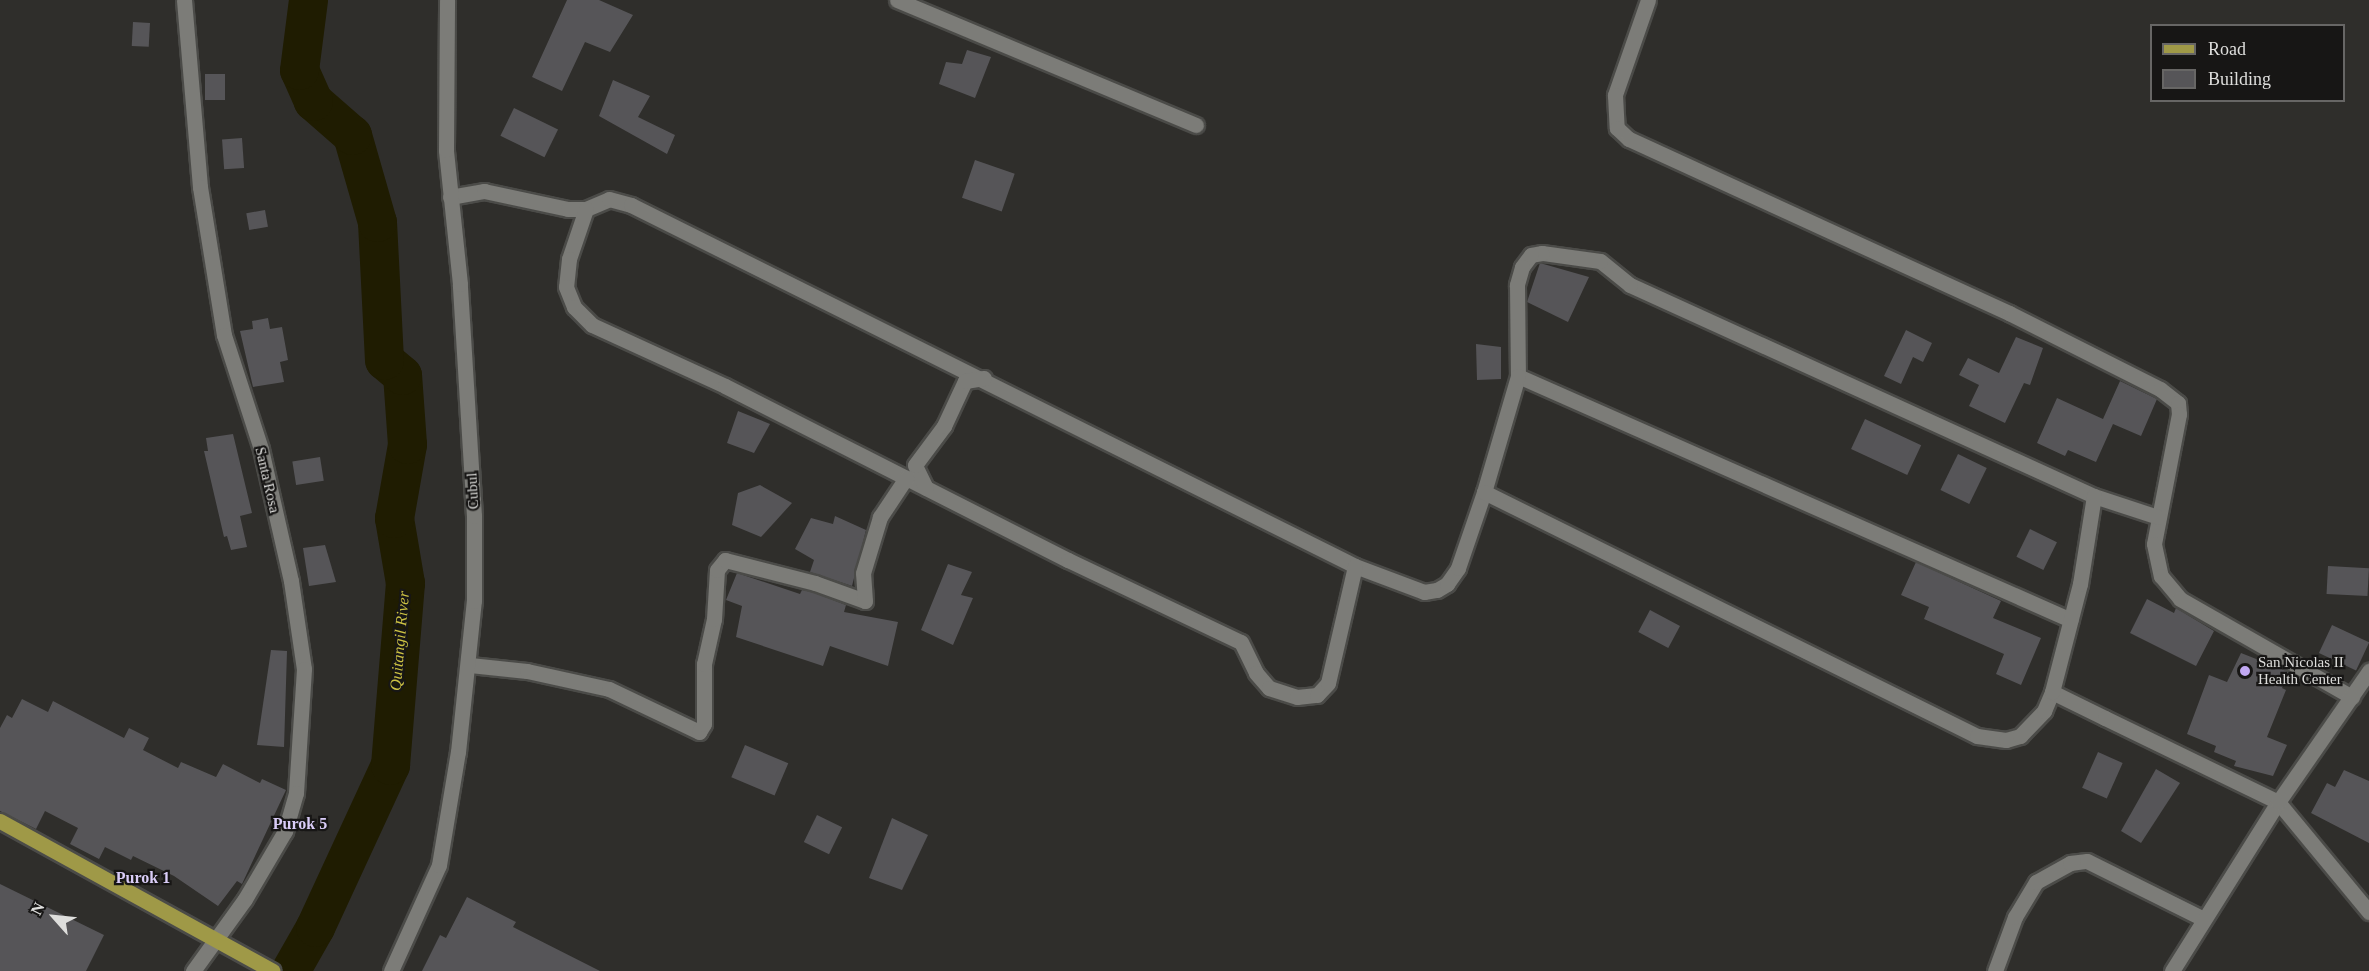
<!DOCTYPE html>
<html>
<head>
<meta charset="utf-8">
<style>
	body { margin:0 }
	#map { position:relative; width:2369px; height:971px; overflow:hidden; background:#2f2e2b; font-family:Georgia,serif }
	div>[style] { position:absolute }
	.river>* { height:39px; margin:-19.5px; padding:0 19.5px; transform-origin:19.5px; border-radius:19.5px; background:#1f1c01 }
	.building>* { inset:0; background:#565558; transform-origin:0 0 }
	.roads { filter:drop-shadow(2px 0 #4b4b48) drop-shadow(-2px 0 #4b4b48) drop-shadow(0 2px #4b4b48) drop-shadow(0 -2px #4b4b48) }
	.minor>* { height:15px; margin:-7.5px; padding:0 7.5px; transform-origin:7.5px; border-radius:7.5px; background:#7c7c78 }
	.primary>* { height:15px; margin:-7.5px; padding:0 7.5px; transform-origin:7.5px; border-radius:7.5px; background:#9f9947 }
	.dots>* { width:16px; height:16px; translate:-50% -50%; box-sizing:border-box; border:3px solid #171615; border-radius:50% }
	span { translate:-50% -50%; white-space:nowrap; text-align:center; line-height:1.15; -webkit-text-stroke:4.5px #171615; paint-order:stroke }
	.street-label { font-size:15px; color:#dededc }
	.poi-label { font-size:15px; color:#dededc }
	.left { translate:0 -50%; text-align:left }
	.water-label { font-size:16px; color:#cdc243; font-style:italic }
	.neighbourhood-label { font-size:16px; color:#dacdf8; font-weight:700 }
	.legend { position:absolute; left:2150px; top:24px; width:195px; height:78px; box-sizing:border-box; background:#171615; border:2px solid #676665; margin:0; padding:8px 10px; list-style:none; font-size:18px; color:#dededc }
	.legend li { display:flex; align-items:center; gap:12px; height:30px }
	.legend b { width:30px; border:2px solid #676665 }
	.north { position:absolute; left:24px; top:887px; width:60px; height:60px; -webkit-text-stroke:4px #171615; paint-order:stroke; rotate:297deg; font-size:16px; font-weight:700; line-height:24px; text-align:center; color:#dededc }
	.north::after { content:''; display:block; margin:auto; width:21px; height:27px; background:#dededc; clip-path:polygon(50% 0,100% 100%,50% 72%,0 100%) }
</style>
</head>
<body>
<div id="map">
	<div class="river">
		<div style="left:290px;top:971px;width:51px;rotate:-60.4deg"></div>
		<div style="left:315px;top:927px;width:179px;rotate:-65.2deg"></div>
		<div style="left:390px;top:765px;width:183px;rotate:-85.3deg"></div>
		<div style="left:405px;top:583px;width:66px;rotate:-99.6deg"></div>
		<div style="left:394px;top:518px;width:75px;rotate:-80deg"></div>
		<div style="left:407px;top:444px;width:69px;rotate:-94.1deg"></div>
		<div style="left:402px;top:375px;width:23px;rotate:-140deg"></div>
		<div style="left:384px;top:360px;width:138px;rotate:-92.9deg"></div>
		<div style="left:377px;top:222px;width:91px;rotate:-106deg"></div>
		<div style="left:352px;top:135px;width:52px;rotate:-138.9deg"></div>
		<div style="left:313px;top:101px;width:34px;rotate:-114deg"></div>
		<div style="left:299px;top:70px;width:71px;rotate:-82.7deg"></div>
	</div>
	<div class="building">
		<div style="clip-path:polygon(567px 0,599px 0,633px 15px,610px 52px,585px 42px,562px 91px,532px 77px)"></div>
		<div style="left:133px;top:22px;width:17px;height:24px;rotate:3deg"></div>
		<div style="clip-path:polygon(967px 50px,991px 57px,975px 98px,939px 84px,946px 62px,962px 64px)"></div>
		<div style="left:205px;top:74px;width:20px;height:26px"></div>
		<div style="clip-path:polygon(613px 80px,650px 96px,638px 117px,675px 135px,667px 154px,599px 116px)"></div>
		<div style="left:514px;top:108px;width:49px;height:31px;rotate:26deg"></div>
		<div style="left:242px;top:138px;width:30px;height:20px;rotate:86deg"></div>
		<div style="left:975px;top:160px;width:42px;height:40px;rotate:19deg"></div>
		<div style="left:265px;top:210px;width:17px;height:19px;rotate:80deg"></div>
		<div style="clip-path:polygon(1540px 263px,1589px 277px,1568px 322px,1527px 302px)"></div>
		<div style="clip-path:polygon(268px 318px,270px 329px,282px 327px,288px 360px,280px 362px,284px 382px,253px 387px,240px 331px,253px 329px,252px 321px)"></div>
		<div style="clip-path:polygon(1906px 330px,1932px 343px,1923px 362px,1913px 357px,1901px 384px,1884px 376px)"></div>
		<div style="clip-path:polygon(2016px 337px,2043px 348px,2030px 385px,2024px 383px,2005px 423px,1969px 406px,1979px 385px,1959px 375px,1968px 358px,1999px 373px)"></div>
		<div style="clip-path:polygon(1476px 344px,1501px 347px,1501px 379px,1477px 380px)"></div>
		<div style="clip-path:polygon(2120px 381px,2157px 399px,2141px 436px,2113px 424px,2096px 462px,2068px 450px,2065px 456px,2037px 443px,2057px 398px,2103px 419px)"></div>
		<div style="clip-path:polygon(738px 411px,770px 424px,754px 453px,727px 443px)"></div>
		<div style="left:1865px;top:419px;width:62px;height:33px;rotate:25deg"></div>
		<div style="clip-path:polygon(233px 434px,252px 513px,240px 516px,247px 547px,231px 550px,227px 536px,224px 537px,204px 451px,208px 451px,206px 438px)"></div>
		<div style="left:1958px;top:454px;width:32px;height:40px;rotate:26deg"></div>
		<div style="left:320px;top:457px;width:24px;height:28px;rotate:81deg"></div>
		<div style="clip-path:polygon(760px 485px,792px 503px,761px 537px,732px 525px,738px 493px)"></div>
		<div style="clip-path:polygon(835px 516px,866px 530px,852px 586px,810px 572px,814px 560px,795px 549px,811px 518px,833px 524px)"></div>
		<div style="left:2030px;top:529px;width:30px;height:31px;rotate:26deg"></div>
		<div style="clip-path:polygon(325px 545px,336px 582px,309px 586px,303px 548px)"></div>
		<div style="clip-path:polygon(1916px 562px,2001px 601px,1993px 618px,2041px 638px,2021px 685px,1996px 674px,2004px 654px,1924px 619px,1929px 607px,1901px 595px)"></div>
		<div style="clip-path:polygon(948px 564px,972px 572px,961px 595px,973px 598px,953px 645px,921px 630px)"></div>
		<div style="left:2328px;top:566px;width:41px;height:28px;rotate:3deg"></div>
		<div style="clip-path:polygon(737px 573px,800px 594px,802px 590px,812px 592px,846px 605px,844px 612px,898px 622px,888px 666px,830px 646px,823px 666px,736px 637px,742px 606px,726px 600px)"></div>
		<div style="clip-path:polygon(2147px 599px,2174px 613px,2176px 608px,2214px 631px,2196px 666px,2130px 633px)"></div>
		<div style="left:1650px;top:610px;width:34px;height:25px;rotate:28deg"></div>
		<div style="left:2332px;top:625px;width:41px;height:31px;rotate:25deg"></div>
		<div style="clip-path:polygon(271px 650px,287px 651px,284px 747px,257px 745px)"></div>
		<div style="clip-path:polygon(2241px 653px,2289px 672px,2282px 688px,2286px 690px,2267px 737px,2287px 745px,2273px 776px,2234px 766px,2236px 761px,2214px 752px,2216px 746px,2187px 734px,2209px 675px,2227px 682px)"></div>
		<div style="clip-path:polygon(22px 699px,48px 712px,53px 701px,124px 738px,129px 728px,149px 738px,143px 750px,178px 768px,181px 762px,216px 777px,223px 764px,260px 783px,262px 779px,286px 790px,242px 884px,237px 881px,218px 906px,174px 876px,133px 856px,131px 860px,105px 847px,99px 859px,70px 844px,78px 828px,45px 811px,36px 829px,0 811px,0 728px,7px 715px,12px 718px)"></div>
		<div style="left:745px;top:745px;width:47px;height:35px;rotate:23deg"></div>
		<div style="left:2098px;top:752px;width:27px;height:39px;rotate:24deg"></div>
		<div style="clip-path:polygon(2156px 769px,2180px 783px,2141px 843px,2121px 831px)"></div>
		<div style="clip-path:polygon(2344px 770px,2369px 781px,2369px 843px,2311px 813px,2327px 783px,2335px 787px)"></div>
		<div style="left:817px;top:815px;width:28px;height:30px;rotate:26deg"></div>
		<div style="clip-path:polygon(892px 818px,928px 835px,902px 890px,869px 878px)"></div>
		<div style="clip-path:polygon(0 884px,104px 935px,86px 971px,0 971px)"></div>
		<div style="clip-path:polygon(467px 897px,516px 922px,513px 927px,600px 971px,422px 971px,440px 935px,446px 938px)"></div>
	</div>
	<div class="roads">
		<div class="minor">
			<div style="left:184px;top:0;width:188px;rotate:85.1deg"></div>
			<div style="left:200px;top:187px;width:150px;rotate:80.8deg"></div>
			<div style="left:224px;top:335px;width:120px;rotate:72deg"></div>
			<div style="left:261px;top:449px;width:135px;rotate:77.2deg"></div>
			<div style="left:291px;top:581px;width:89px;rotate:81.6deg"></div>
			<div style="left:304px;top:669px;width:124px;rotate:93.7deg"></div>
			<div style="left:296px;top:793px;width:40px;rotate:106deg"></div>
			<div style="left:285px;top:831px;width:79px;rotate:120.5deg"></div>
			<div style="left:245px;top:899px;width:89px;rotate:125.8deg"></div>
			<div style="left:897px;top:0;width:324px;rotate:22.7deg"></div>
			<div style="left:1648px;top:0;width:101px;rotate:109.2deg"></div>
			<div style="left:1615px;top:95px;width:33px;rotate:87deg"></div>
			<div style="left:1617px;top:128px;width:16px;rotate:43deg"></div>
			<div style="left:1629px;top:139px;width:418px;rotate:24.6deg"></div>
			<div style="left:2009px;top:313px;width:169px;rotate:26.7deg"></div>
			<div style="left:2160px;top:389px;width:23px;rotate:38deg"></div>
			<div style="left:2178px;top:403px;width:11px;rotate:85deg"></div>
			<div style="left:2179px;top:414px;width:132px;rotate:100.9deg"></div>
			<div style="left:2154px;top:544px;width:33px;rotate:78deg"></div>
			<div style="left:2161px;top:576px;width:30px;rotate:50deg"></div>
			<div style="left:2180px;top:599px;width:198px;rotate:29.7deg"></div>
			<div style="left:450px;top:197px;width:35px;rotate:-10deg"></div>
			<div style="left:484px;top:191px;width:86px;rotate:12.1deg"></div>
			<div style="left:568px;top:209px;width:18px"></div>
			<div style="left:586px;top:209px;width:25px;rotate:-23deg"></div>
			<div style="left:609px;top:199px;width:23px;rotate:15deg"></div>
			<div style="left:631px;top:205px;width:809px;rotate:26.5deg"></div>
			<div style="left:1355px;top:566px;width:74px;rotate:20.6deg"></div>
			<div style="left:1424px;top:592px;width:13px;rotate:-9deg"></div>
			<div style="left:1437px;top:590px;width:12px;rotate:-31deg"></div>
			<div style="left:1447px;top:584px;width:19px;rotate:-55deg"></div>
			<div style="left:1458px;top:568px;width:80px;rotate:-71.1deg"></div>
			<div style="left:586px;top:209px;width:53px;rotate:108.8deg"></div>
			<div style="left:569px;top:259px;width:28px;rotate:96deg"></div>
			<div style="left:566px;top:287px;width:22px;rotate:68deg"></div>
			<div style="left:574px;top:307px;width:25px;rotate:45deg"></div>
			<div style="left:592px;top:325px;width:146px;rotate:24.6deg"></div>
			<div style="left:725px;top:386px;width:385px;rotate:26.9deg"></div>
			<div style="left:1068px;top:560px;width:191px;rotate:25.4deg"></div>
			<div style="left:1241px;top:642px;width:34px;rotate:64deg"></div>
			<div style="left:1256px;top:673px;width:20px;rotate:49deg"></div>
			<div style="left:1269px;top:688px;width:29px;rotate:18deg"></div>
			<div style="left:1297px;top:697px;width:20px;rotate:-6deg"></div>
			<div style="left:1317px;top:695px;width:16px;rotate:-47deg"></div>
			<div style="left:1328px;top:683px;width:120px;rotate:-77deg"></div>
			<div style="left:1518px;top:376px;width:604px;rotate:23.81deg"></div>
			<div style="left:926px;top:488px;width:25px;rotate:-116deg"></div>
			<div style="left:915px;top:465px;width:49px;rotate:-53.4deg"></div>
			<div style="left:944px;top:426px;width:50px;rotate:-65deg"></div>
			<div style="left:965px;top:381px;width:19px;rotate:-9deg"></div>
			<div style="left:2158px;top:517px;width:67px;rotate:-161.8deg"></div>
			<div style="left:2094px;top:496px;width:510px;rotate:-155.55deg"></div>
			<div style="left:1630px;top:285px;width:38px;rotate:-141deg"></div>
			<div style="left:1600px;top:261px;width:59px;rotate:-172.1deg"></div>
			<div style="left:1542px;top:253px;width:11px;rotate:170deg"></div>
			<div style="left:1531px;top:255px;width:15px;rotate:127deg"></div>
			<div style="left:1522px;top:267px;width:19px;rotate:106deg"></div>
			<div style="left:1517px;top:285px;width:91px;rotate:89.4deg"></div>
			<div style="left:1518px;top:376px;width:121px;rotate:106.3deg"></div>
			<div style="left:1484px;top:492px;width:550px;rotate:26.33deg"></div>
			<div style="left:1977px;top:736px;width:29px;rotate:8deg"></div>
			<div style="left:2006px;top:740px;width:15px;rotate:-16deg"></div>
			<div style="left:2020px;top:736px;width:35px;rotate:-46deg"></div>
			<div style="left:2044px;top:711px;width:21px;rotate:-67deg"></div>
			<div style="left:2052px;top:692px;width:59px;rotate:26.1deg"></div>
			<div style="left:2105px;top:718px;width:192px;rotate:25.9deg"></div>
			<div style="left:2278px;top:802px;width:143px;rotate:50.4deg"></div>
			<div style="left:470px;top:665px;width:57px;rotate:6deg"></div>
			<div style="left:527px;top:671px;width:84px;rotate:12.4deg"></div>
			<div style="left:609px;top:689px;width:100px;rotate:25.5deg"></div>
			<div style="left:699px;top:732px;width:9px;rotate:-58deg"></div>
			<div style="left:704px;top:724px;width:60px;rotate:-90deg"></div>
			<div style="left:704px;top:664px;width:46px;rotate:-77.5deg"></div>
			<div style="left:714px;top:619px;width:49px;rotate:-86.5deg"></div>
			<div style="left:717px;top:570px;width:13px;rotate:-51deg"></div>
			<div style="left:725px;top:560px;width:93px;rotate:14.3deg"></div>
			<div style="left:815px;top:583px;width:53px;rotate:19.8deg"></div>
			<div style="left:865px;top:601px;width:28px;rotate:-94deg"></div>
			<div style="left:863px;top:573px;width:59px;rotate:-73.1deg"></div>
			<div style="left:880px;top:517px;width:47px;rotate:-56.3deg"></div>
			<div style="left:2052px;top:692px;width:112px;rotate:-75.5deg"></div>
			<div style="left:2080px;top:584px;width:89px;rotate:-81deg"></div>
			<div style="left:391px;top:971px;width:116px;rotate:-65.6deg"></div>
			<div style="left:439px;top:865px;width:115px;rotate:-80.5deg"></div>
			<div style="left:458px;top:752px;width:152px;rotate:-84deg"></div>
			<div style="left:474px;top:601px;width:85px;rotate:-90deg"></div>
			<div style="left:474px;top:516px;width:232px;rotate:-93.5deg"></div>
			<div style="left:460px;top:284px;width:135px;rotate:-96deg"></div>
			<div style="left:446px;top:150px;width:150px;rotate:-89.6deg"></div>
			<div style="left:1995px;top:971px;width:58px;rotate:-69.7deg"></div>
			<div style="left:2015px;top:917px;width:41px;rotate:-59deg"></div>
			<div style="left:2036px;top:882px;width:39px;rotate:-29deg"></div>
			<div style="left:2070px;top:863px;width:17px;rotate:-7deg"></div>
			<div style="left:2087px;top:861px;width:128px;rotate:26.4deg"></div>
			<div style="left:2172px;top:971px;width:199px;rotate:-57.9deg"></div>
			<div style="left:2278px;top:802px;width:160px;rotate:-55.2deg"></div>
		</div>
		<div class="primary">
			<div style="left:0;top:821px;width:311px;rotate:28.8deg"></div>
		</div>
	</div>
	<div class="dots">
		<div style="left:2245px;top:671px;background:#c1a8f3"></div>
	</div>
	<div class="street-label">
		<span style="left:267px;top:480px;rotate:77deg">Santa Rosa</span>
		<span style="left:473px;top:491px;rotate:-93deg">Cubul</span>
	</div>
	<div class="poi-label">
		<span class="left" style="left:2258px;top:671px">San Nicolas II<br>Health Center</span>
	</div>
	<div class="water-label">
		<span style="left:400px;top:641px;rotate:-85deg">Quitangil River</span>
	</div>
	<div class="neighbourhood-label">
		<span style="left:300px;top:824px">Purok 5</span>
		<span style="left:143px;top:878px">Purok 1</span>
	</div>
	<ul class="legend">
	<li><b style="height:8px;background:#9f9947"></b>Road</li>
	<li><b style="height:16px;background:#565558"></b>Building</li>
	</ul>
	<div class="north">N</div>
</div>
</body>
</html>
